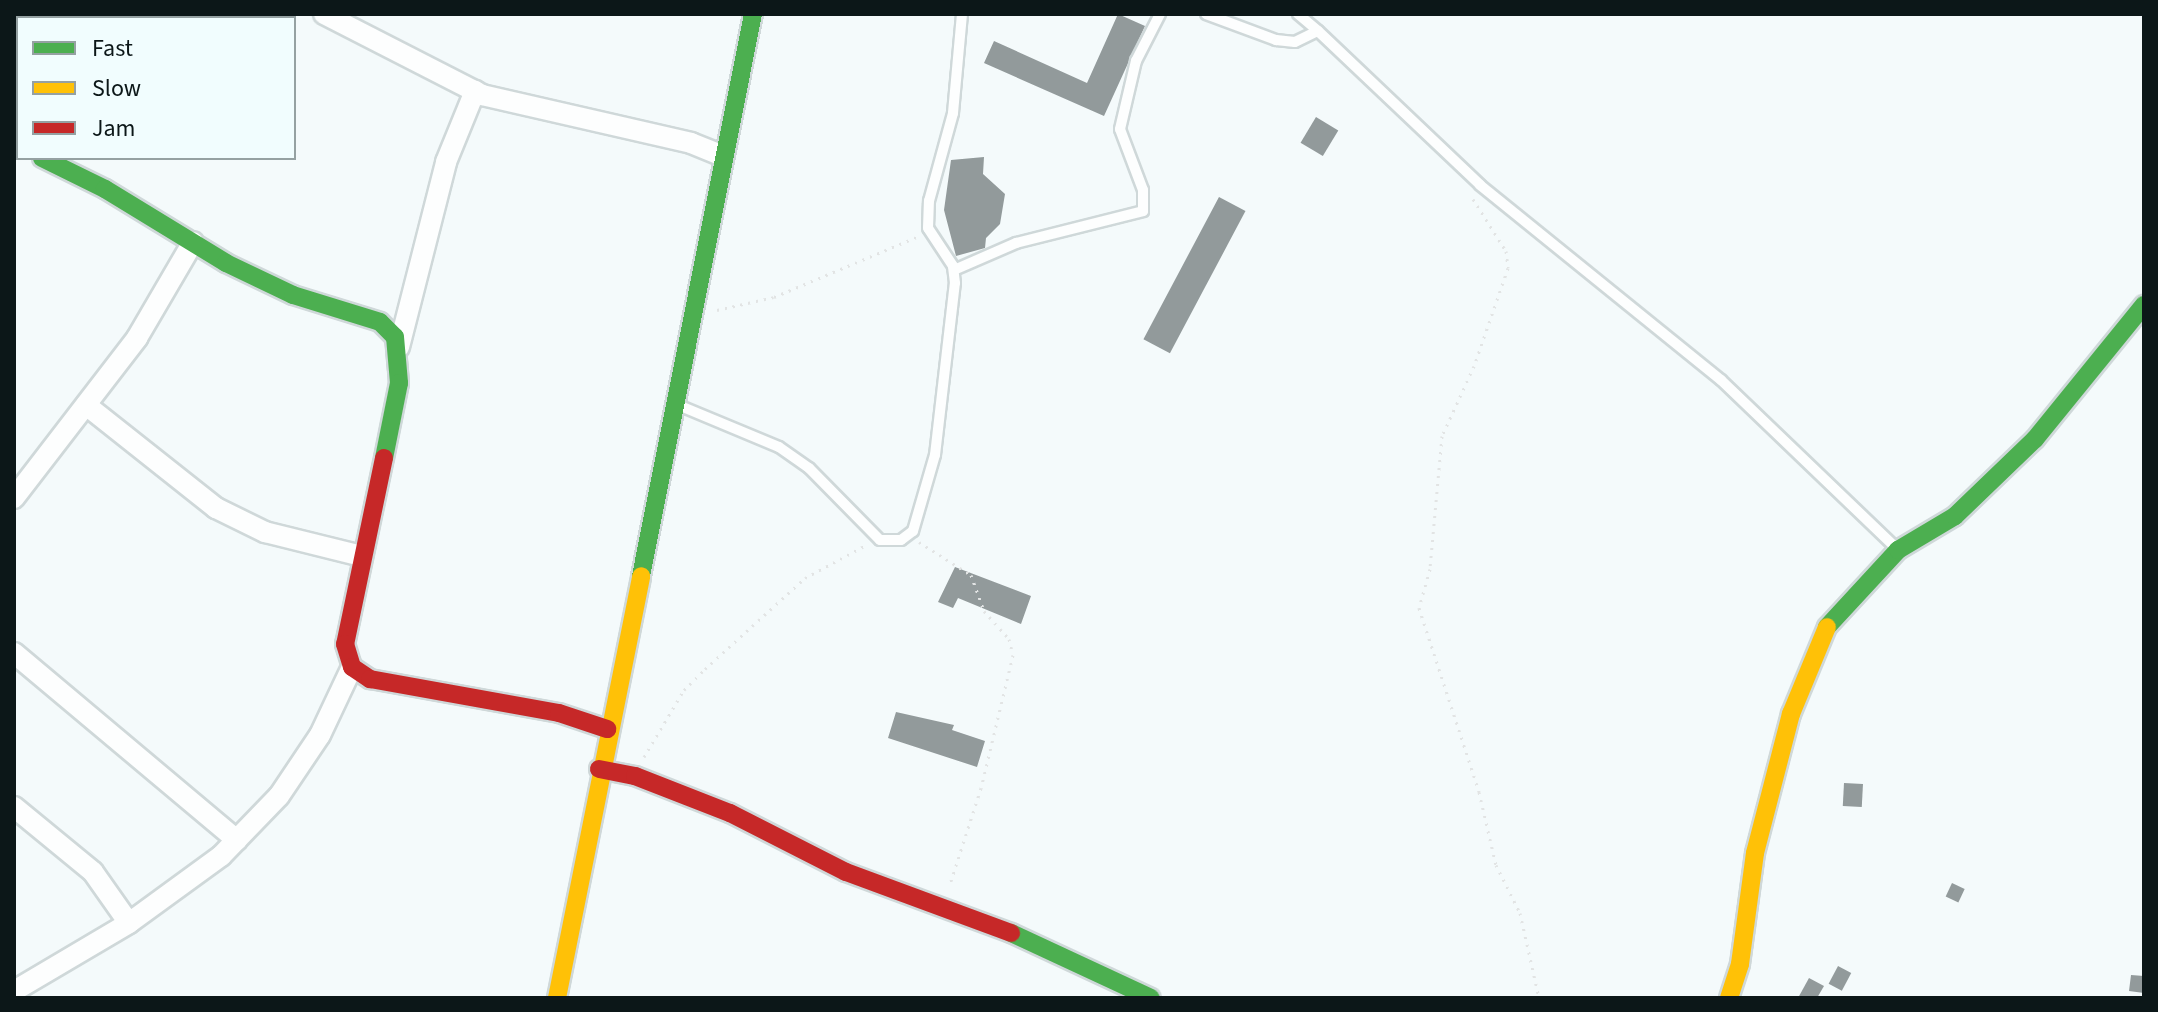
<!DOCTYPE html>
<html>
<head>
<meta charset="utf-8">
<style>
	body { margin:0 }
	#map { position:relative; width:2158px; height:1012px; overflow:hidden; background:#f4fafb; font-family:"Source Sans 3",sans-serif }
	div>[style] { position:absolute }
	.building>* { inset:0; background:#929a9b; transform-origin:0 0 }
	.path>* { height:3px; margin-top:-1.5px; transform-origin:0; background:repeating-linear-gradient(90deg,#e2e4e4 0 2px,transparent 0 8px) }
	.roads { filter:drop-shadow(2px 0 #cfd8d9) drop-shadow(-2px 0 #cfd8d9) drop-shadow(0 2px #cfd8d9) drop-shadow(0 -2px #cfd8d9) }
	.lane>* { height:10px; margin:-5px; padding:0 5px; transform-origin:5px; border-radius:5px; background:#fdfefe }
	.street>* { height:20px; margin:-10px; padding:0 10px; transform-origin:10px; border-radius:10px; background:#fdfefe }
	.fast>* { height:18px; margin:-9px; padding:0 9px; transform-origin:9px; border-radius:9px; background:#4caf50 }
	.slow>* { height:18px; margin:-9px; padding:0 9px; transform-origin:9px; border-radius:9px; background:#ffc107 }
	.jam>* { height:18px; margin:-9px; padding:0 9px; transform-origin:9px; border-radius:9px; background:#c62828 }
	span { translate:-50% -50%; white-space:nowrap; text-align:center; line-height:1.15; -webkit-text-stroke:8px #f1fdfe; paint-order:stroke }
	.frame { position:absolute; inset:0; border:16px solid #0c1718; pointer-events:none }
	.legend { position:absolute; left:16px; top:16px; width:280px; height:144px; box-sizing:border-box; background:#f1fdfe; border:2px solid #95a1a2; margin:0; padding:10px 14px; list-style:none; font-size:24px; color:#0c1718 }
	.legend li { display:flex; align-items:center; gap:16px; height:40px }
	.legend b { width:40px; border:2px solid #95a1a2 }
</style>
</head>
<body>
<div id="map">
	<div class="building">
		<div style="clip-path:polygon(1118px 14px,1145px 26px,1104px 116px,984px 63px,994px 41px,1087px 83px)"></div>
		<div style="left:1316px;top:117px;width:26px;height:30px;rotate:31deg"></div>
		<div style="clip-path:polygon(984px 157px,983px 174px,1005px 194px,1000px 224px,986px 238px,985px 248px,956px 256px,944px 210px,951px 160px)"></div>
		<div style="left:1219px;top:197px;width:30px;height:161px;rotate:28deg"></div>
		<div style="clip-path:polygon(955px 567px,1031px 596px,1021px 624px,958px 598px,953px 608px,938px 602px)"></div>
		<div style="clip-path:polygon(896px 712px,954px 725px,952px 730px,985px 741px,977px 767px,888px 738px)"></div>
		<div style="left:1844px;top:783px;width:19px;height:23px;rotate:3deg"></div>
		<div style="left:1952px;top:883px;width:14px;height:15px;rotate:25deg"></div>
		<div style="left:1838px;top:966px;width:15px;height:20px;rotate:28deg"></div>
		<div style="clip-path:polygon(2131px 975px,2144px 976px,2144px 993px,2129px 991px)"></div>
		<div style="clip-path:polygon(1809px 978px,1824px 986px,1817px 998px,1798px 998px)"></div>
	</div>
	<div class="path">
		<div style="left:1473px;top:199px;width:62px;rotate:57.6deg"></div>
		<div style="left:1506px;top:251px;width:17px;rotate:83deg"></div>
		<div style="left:1508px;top:268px;width:104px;rotate:109.1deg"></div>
		<div style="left:1474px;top:366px;width:77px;rotate:114.6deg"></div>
		<div style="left:1442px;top:436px;width:134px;rotate:95.2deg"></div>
		<div style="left:1430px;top:569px;width:41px;rotate:105.8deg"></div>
		<div style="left:1419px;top:608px;width:194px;rotate:71.9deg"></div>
		<div style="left:1479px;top:792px;width:75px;rotate:76.9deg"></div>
		<div style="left:1496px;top:865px;width:54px;rotate:63.4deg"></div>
		<div style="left:1520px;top:913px;width:87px;rotate:77.4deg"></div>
		<div style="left:717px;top:310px;width:58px;rotate:-12.8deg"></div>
		<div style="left:774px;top:297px;width:157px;rotate:-22.8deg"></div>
		<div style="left:919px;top:542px;width:62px;rotate:32.4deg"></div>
		<div style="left:971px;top:575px;width:38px;rotate:70deg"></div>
		<div style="left:984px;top:611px;width:38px;rotate:48deg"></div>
		<div style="left:1009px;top:639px;width:16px;rotate:76deg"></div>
		<div style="left:1013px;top:655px;width:137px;rotate:103.5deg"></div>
		<div style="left:981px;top:788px;width:101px;rotate:107.9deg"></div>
		<div style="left:644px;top:757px;width:78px;rotate:-59.2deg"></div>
		<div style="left:684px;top:690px;width:30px;rotate:-45deg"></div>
		<div style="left:705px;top:669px;width:135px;rotate:-42.3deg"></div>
		<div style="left:805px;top:578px;width:69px;rotate:-28.4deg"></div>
	</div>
	<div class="roads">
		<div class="lane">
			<div style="left:1206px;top:14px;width:75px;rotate:20.4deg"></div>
			<div style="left:1276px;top:40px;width:19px;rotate:6deg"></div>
			<div style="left:1295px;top:42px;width:25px;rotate:-26deg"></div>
			<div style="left:1318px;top:31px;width:224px;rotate:43.5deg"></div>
			<div style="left:1480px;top:185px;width:310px;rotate:39deg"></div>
			<div style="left:1721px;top:380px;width:245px;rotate:43.8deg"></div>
			<div style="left:1298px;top:14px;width:26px;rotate:40deg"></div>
			<div style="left:954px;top:270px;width:68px;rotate:-23.5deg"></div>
			<div style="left:1016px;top:243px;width:131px;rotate:-14.1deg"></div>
			<div style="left:1143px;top:211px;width:21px;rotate:-90deg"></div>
			<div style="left:1143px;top:190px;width:65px;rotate:-110.7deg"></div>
			<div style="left:1120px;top:129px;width:70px;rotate:-76.8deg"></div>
			<div style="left:1136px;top:61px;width:53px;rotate:-62.9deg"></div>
			<div style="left:678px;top:405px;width:109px;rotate:22.6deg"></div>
			<div style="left:779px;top:447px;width:37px;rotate:35deg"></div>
			<div style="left:809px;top:468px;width:101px;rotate:45.4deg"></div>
			<div style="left:880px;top:540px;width:21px"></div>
			<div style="left:901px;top:540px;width:15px;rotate:-37deg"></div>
			<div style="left:913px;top:531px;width:79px;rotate:-73.9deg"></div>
			<div style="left:935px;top:455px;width:173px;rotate:-83.4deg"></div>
			<div style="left:955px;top:283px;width:17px;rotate:-97deg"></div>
			<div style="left:953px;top:266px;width:45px;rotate:-123.3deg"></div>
			<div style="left:928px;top:228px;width:27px;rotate:-88deg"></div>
			<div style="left:929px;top:201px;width:91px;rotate:-74.7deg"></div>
			<div style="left:953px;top:113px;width:99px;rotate:-84.8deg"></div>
		</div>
		<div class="street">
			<div style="left:324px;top:14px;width:178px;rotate:27.1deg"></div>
			<div style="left:482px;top:95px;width:214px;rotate:12.9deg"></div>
			<div style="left:691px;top:143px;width:35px;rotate:22deg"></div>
			<div style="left:48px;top:18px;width:5px;rotate:-53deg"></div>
			<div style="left:14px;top:46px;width:30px;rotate:90deg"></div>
			<div style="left:14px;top:142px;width:6px;rotate:45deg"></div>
			<div style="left:399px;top:347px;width:191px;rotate:-75.7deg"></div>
			<div style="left:446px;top:162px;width:77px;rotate:-67.8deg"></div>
			<div style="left:86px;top:405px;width:166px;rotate:38.4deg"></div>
			<div style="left:216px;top:508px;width:55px;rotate:26.1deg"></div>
			<div style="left:265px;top:532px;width:100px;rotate:13.9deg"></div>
			<div style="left:14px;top:498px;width:202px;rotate:-52.4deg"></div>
			<div style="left:137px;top:338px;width:111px;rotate:-59.7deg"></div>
			<div style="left:14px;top:653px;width:291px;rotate:40deg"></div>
			<div style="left:14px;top:807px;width:102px;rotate:39.4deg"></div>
			<div style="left:93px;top:872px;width:62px;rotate:54.8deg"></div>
			<div style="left:14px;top:991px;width:134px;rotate:-30.6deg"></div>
			<div style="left:129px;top:923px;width:114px;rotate:-36.1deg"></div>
			<div style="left:221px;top:856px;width:83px;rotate:-46deg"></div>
			<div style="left:279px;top:796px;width:73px;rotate:-56.1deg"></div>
			<div style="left:320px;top:735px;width:75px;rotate:-64.8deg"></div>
		</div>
		<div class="fast">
			<div style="left:42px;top:158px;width:70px;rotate:26.2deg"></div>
			<div style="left:105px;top:189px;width:142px;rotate:31.4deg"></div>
			<div style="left:226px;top:263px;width:74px;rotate:25.5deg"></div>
			<div style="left:293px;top:295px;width:91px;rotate:17.2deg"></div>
			<div style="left:380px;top:322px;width:21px;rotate:45deg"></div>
			<div style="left:395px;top:337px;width:46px;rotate:85deg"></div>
			<div style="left:399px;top:383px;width:76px;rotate:101.3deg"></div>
			<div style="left:641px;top:576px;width:573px;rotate:-78.73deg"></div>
			<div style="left:1827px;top:627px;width:105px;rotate:-47.3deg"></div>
			<div style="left:1898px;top:550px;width:66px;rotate:-30.8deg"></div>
			<div style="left:1955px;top:516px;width:111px;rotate:-43.9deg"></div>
			<div style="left:2035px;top:439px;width:173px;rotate:-50.9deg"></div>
			<div style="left:1011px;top:933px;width:154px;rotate:24.9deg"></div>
		</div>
		<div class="slow">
			<div style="left:557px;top:998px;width:430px;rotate:-78.7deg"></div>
			<div style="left:1729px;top:998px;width:36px;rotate:-72deg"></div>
			<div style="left:1740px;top:964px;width:112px;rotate:-82.3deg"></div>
			<div style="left:1755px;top:853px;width:144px;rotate:-75.5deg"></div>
			<div style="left:1791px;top:714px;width:94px;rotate:-67.5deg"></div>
		</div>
		<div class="jam">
			<div style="left:384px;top:458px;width:190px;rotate:101.8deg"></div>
			<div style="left:345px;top:644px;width:24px;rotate:73deg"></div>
			<div style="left:352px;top:667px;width:22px;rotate:34deg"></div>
			<div style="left:370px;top:679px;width:192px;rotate:10.2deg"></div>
			<div style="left:559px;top:713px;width:51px;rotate:18.4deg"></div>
			<div style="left:599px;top:769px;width:37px;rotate:11deg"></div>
			<div style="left:635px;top:776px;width:102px;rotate:21.3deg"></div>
			<div style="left:730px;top:813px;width:130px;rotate:27deg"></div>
			<div style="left:846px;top:872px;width:176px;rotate:20.3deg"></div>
		</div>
	</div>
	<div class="frame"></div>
	<ul class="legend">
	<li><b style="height:10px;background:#4caf50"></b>Fast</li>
	<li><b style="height:10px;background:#ffc107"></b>Slow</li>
	<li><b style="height:10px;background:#c62828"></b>Jam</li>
	</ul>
</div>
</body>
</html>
